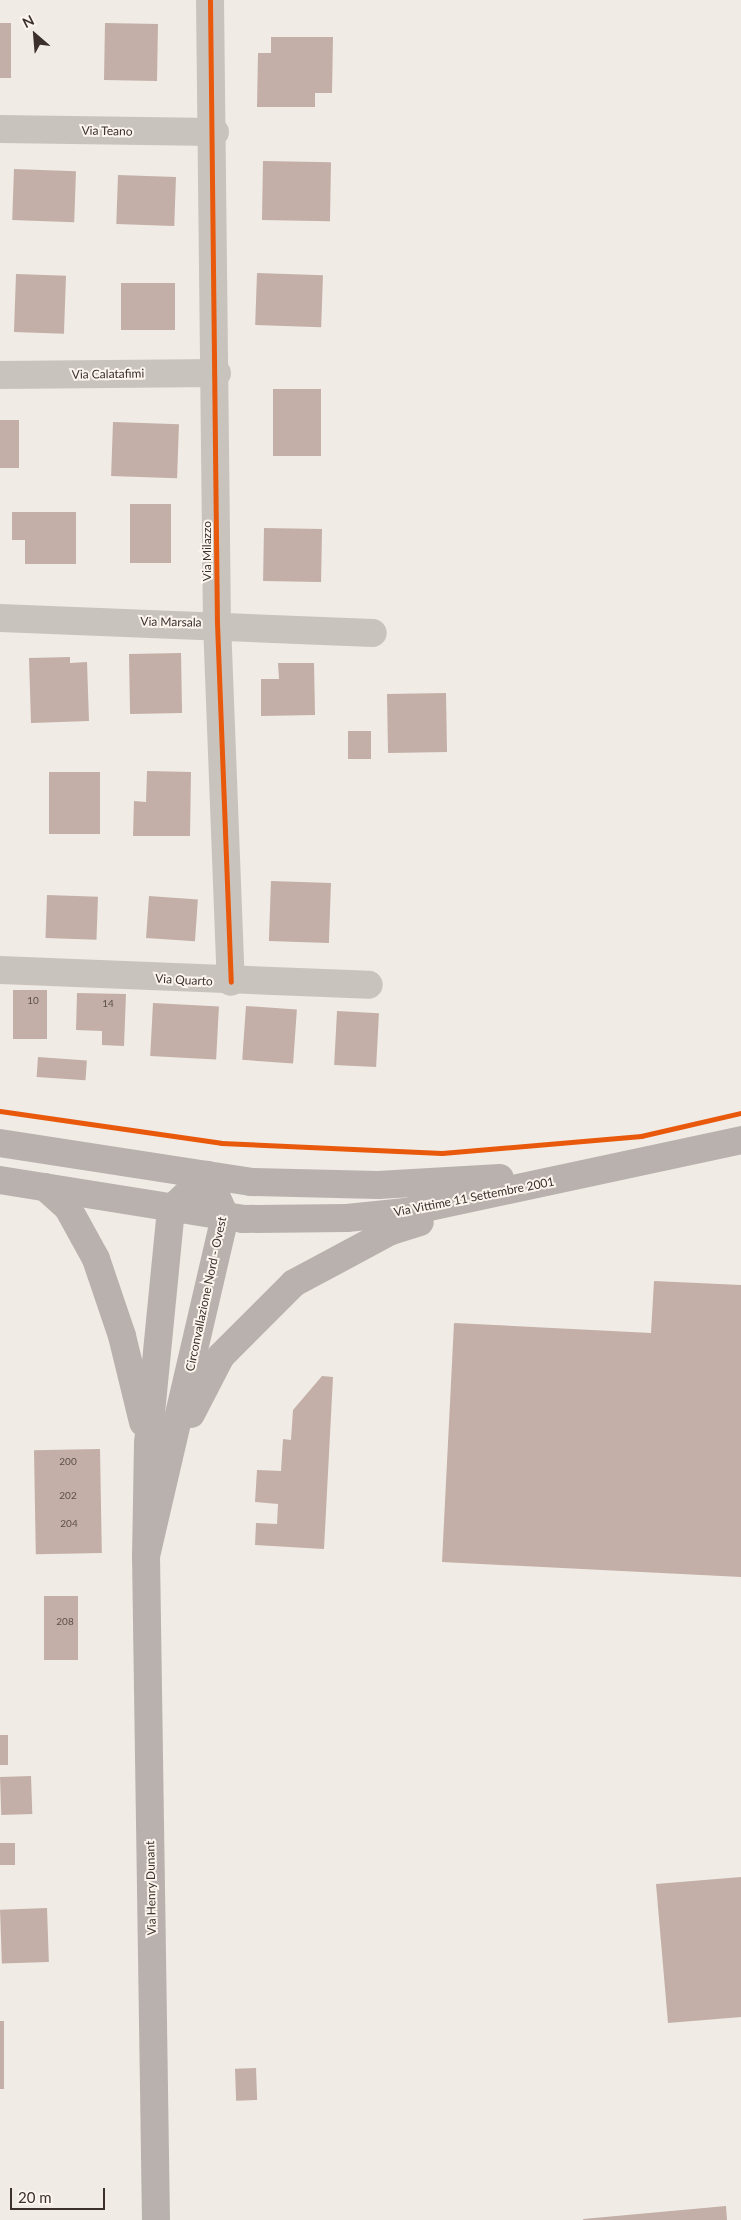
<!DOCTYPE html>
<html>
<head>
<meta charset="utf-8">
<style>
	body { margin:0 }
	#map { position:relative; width:741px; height:2220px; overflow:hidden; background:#f0ebe5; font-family:Lato,sans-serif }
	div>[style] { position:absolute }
	.building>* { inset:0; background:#c3afa7; transform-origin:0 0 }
	.minor>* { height:28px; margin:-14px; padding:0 14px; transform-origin:14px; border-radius:14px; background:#c9c3be }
	.major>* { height:28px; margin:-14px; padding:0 14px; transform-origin:14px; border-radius:14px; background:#b8b1ad }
	.cycleway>* { height:5px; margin:-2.5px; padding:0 2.5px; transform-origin:2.5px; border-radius:2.5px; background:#e8590c }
	span { translate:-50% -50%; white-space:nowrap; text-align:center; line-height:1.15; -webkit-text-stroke:4px #fbf5ee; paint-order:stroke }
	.number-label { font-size:10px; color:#5d504a }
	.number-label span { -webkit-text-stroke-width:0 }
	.street-label { font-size:12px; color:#3b302b }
	.north { position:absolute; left:10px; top:10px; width:50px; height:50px; -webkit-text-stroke:4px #fbf5ee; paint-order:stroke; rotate:333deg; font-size:14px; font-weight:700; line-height:20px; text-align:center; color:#3b302b }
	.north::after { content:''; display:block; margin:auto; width:18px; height:22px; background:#3b302b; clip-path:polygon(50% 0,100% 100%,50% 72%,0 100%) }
	.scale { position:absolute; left:10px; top:2188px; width:95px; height:22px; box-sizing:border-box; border:2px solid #3b302b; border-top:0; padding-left:6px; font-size:15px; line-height:18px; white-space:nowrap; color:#3b302b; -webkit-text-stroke:4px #fbf5ee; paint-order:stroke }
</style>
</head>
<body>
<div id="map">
	<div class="building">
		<div style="left:0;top:23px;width:11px;height:55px"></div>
		<div style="left:105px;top:23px;width:53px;height:57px;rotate:1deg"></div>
		<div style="clip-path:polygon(271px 37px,333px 37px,332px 93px,315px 93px,315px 107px,257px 107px,258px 53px,271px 53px)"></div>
		<div style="left:263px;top:161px;width:68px;height:59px;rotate:1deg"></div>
		<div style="left:14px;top:169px;width:62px;height:51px;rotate:2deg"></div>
		<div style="left:118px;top:175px;width:58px;height:49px;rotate:2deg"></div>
		<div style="left:257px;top:273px;width:66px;height:52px;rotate:2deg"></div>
		<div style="left:16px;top:274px;width:50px;height:58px;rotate:2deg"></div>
		<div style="left:121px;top:283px;width:54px;height:47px"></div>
		<div style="left:273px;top:389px;width:48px;height:67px"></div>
		<div style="left:0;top:420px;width:19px;height:48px"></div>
		<div style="left:113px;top:422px;width:66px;height:54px;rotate:2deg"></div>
		<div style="left:130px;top:504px;width:41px;height:59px"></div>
		<div style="clip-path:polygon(12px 512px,76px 512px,76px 564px,25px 564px,25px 540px,12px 540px)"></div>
		<div style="left:264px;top:528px;width:58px;height:53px;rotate:1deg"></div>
		<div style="left:181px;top:653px;width:60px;height:52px;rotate:89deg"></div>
		<div style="clip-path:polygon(70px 657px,70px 663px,87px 662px,89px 721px,31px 723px,29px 658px)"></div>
		<div style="clip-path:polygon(278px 663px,314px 663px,315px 715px,261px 716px,261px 679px,279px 679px)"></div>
		<div style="left:446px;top:693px;width:59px;height:59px;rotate:89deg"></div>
		<div style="left:371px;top:731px;width:28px;height:23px;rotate:90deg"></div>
		<div style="clip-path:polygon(147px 771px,191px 772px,190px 836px,133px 836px,134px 801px,146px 802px)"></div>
		<div style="left:49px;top:772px;width:51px;height:62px"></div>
		<div style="left:271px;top:881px;width:60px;height:60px;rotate:2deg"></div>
		<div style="left:47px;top:895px;width:51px;height:43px;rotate:2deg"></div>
		<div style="left:149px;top:896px;width:49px;height:42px;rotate:4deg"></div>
		<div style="left:13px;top:990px;width:34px;height:49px"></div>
		<div style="clip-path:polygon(77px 993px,126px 994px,124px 1046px,102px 1045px,102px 1031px,76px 1030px)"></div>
		<div style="left:153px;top:1003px;width:66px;height:53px;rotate:3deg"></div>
		<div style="left:246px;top:1006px;width:51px;height:54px;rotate:4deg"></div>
		<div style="left:337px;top:1011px;width:42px;height:54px;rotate:3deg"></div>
		<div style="left:38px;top:1057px;width:49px;height:20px;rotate:4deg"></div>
		<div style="clip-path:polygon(654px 1281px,741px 1285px,741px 1577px,442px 1562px,454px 1323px,651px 1333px)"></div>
		<div style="clip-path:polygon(322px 1376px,333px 1377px,324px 1549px,255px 1545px,256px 1523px,277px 1524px,278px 1504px,255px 1502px,257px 1470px,281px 1471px,283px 1439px,291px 1440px,293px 1410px)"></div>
		<div style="left:100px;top:1449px;width:104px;height:66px;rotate:89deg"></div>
		<div style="left:44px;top:1596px;width:34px;height:64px"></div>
		<div style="left:0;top:1735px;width:8px;height:30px"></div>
		<div style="left:31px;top:1776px;width:38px;height:31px;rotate:88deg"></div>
		<div style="left:15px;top:1843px;width:22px;height:15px;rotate:90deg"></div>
		<div style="clip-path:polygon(741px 1877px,741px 2017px,668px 2023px,656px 1884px)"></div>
		<div style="left:47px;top:1908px;width:54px;height:47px;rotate:88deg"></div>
		<div style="left:0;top:2021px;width:4px;height:68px"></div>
		<div style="left:256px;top:2068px;width:32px;height:21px;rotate:88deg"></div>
		<div style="clip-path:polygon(726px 2206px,727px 2220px,583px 2220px,583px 2219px)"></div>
	</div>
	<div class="minor">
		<div style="left:210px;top:0;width:623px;rotate:89.36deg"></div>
		<div style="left:217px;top:623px;width:359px;rotate:87.8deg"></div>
		<div style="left:0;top:129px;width:215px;rotate:0.8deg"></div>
		<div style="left:0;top:375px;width:217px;rotate:-0.5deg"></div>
		<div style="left:0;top:618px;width:373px;rotate:2.3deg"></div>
		<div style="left:0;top:970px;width:369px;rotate:2.3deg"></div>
	</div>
	<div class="major">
		<div style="left:0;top:1143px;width:254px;rotate:8.8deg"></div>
		<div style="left:251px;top:1182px;width:127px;rotate:1.4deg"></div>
		<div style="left:378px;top:1185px;width:122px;rotate:-3.3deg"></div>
		<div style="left:0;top:1180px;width:246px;rotate:9.1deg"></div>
		<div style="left:243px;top:1219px;width:104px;rotate:-0.6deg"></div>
		<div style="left:347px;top:1218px;width:59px;rotate:-5.8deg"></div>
		<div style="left:406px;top:1212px;width:343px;rotate:-12.1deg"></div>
		<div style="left:45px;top:1187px;width:31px;rotate:42deg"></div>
		<div style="left:68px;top:1208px;width:58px;rotate:61.2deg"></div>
		<div style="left:96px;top:1259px;width:81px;rotate:71.3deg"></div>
		<div style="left:122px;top:1336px;width:89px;rotate:76.3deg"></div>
		<div style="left:191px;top:1414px;width:65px;rotate:-62.7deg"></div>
		<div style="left:221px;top:1356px;width:103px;rotate:-45deg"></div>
		<div style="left:294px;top:1283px;width:110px;rotate:-28.2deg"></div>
		<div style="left:391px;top:1231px;width:30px;rotate:-17deg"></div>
		<div style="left:146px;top:1556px;width:349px;rotate:-76.9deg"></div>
		<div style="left:225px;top:1216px;width:45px;rotate:-113.7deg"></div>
		<div style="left:207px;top:1175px;width:50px;rotate:136.6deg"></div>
		<div style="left:171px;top:1209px;width:235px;rotate:95.6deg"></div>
		<div style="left:148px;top:1443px;width:113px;rotate:91deg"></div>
		<div style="left:146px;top:1556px;width:664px;rotate:89.14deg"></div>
	</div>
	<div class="cycleway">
		<div style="left:210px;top:0;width:623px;rotate:89.36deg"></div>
		<div style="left:217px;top:623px;width:359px;rotate:87.8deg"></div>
		<div style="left:0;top:1111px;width:223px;rotate:8.2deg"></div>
		<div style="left:221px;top:1143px;width:221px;rotate:2.6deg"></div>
		<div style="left:442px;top:1153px;width:200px;rotate:-4.9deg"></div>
		<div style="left:641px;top:1136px;width:103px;rotate:-13deg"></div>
	</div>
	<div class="number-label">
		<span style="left:33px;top:1001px">10</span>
		<span style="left:108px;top:1004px">14</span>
		<span style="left:68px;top:1462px">200</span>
		<span style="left:68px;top:1496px">202</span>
		<span style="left:69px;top:1524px">204</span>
		<span style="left:65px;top:1622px">208</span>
	</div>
	<div class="street-label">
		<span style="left:107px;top:131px;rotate:1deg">Via Teano</span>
		<span style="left:108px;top:374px;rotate:-1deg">Via Calatafimi</span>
		<span style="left:207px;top:551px;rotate:-90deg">Via Milazzo</span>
		<span style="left:171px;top:622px;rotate:1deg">Via Marsala</span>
		<span style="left:184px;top:980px;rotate:3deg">Via Quarto</span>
		<span style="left:474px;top:1197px;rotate:-11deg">Via Vittime 11 Settembre 2001</span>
		<span style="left:206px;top:1294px;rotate:-78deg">Circonvallazione Nord - Ovest</span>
		<span style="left:151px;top:1888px;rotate:-91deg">Via Henry Dunant</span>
	</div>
	<div class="north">N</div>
	<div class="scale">20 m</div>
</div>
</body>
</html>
